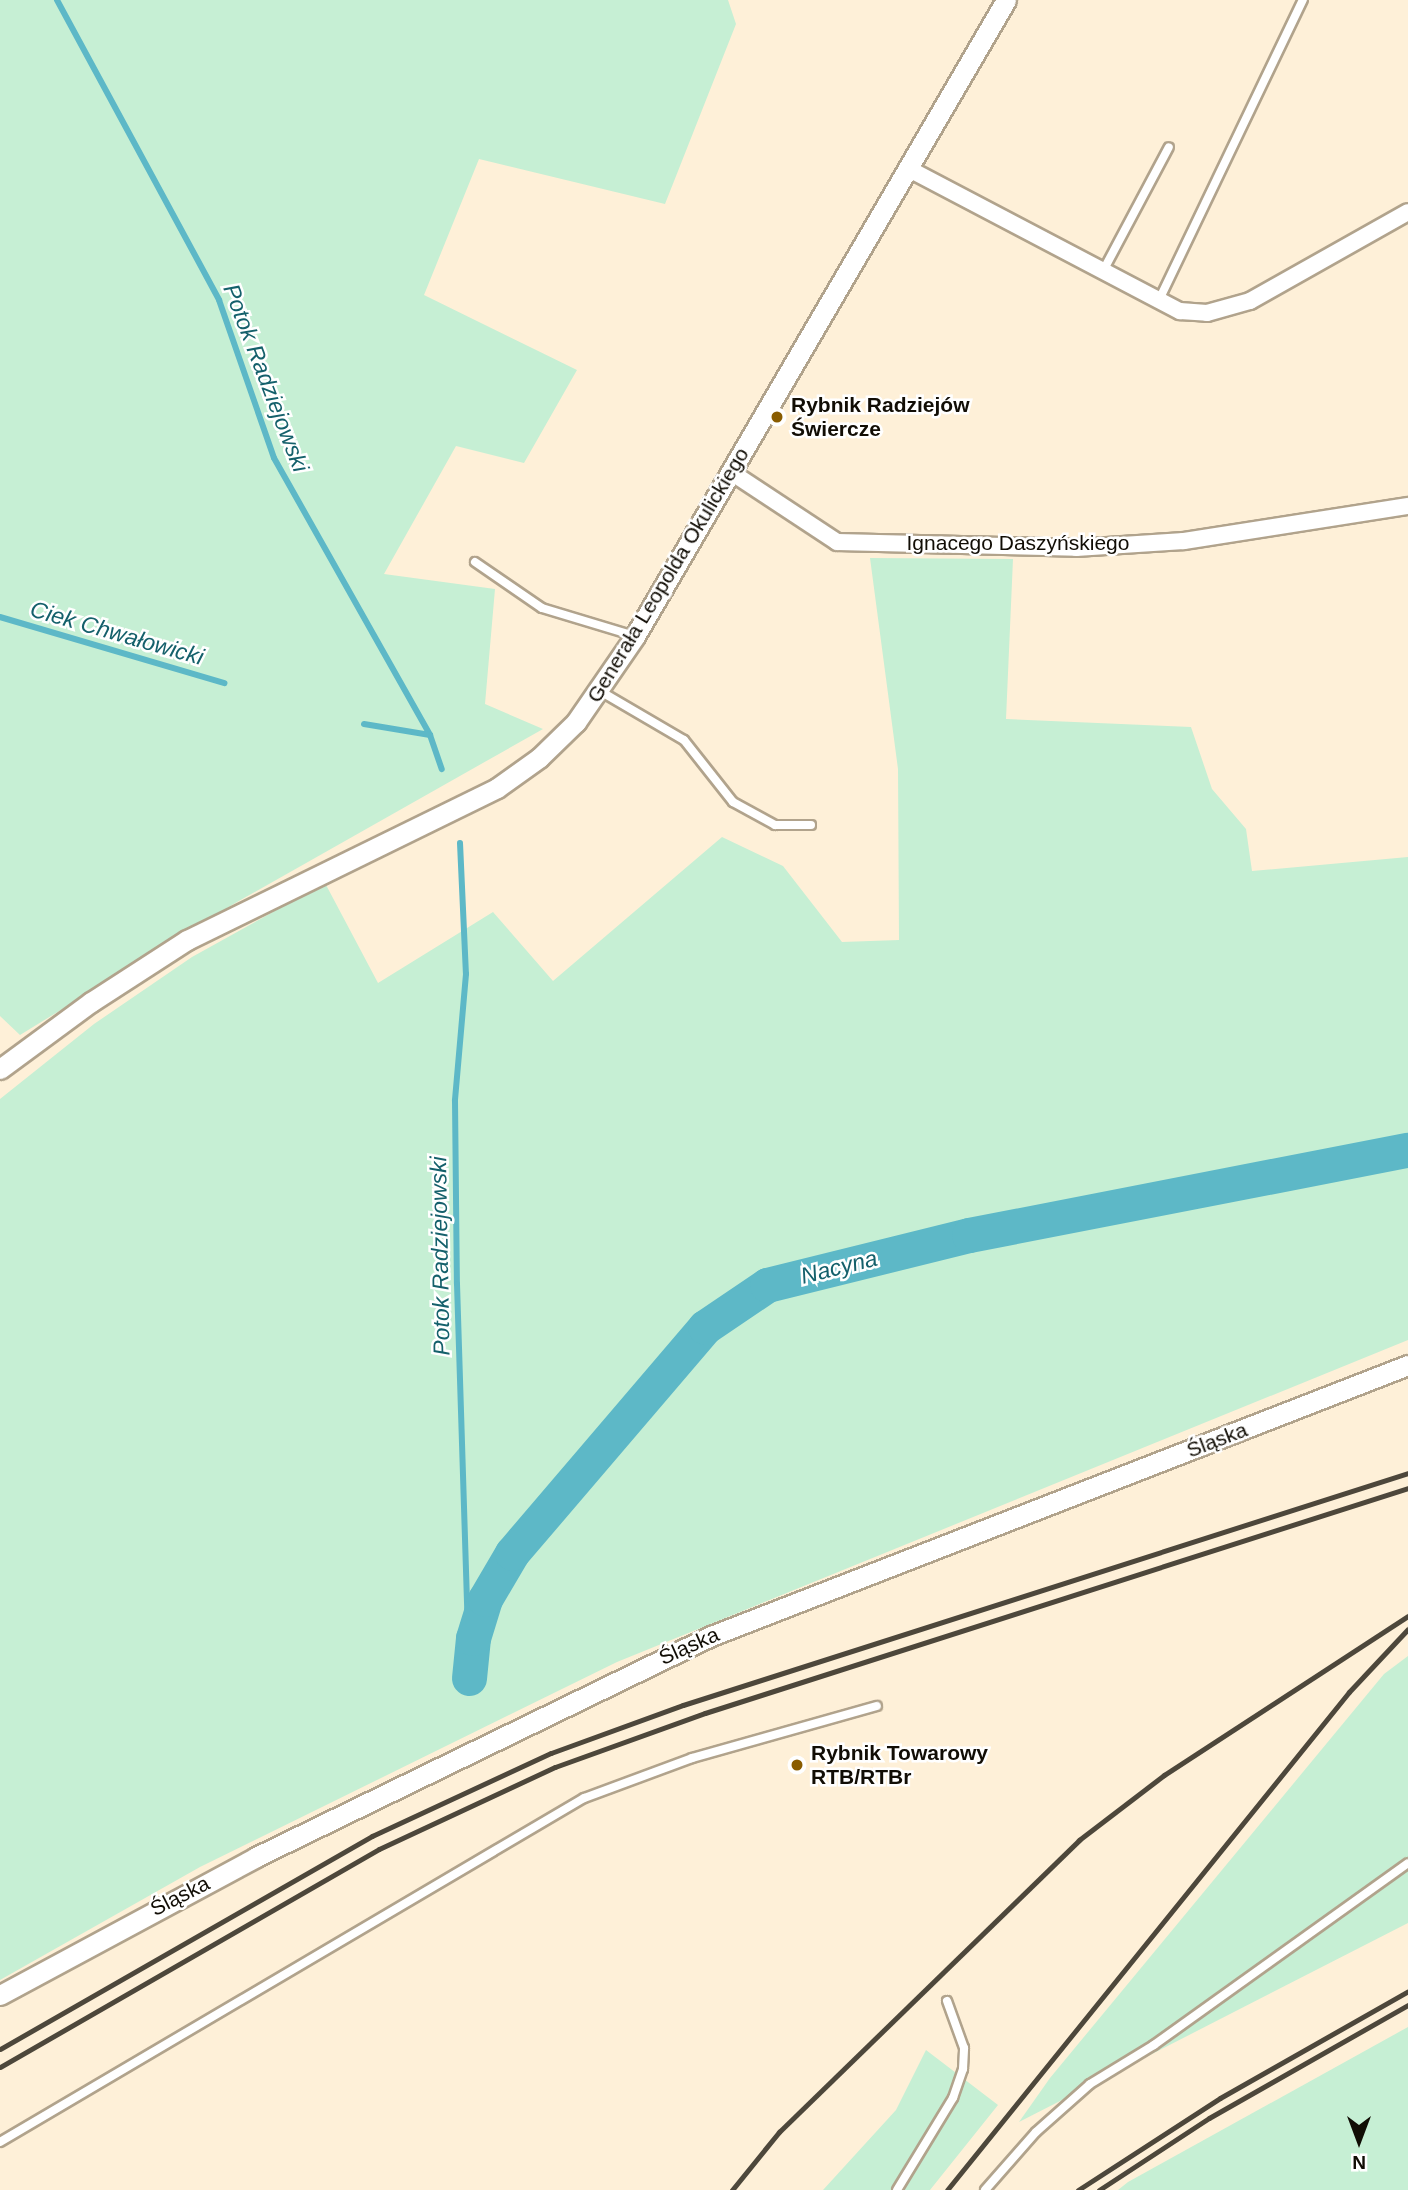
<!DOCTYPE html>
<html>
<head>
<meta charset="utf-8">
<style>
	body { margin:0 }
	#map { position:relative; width:1408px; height:2190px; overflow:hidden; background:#fef0d8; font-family:Arial,sans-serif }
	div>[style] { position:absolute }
	.green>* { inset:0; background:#c6efd4 }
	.stream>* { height:6px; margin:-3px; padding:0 3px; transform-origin:3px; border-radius:3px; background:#5db8c7 }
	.river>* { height:35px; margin:-17.5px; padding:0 17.5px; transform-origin:17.5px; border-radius:17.5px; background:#5db8c7 }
	.roads { filter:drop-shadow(2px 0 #b1a38c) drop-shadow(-2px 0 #b1a38c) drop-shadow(0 2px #b1a38c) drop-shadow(0 -2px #b1a38c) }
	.service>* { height:8px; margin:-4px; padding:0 4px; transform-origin:4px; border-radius:4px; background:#fff }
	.minor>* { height:16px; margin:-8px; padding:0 8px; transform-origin:8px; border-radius:8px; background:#fff }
	.tertiary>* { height:19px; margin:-9.5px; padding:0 9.5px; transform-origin:9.5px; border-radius:9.5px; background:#fff }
	.rail>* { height:5px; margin:-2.5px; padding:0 2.5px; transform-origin:2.5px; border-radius:2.5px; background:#4d473b }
	.dots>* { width:19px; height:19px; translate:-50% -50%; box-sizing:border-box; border:4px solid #fff; border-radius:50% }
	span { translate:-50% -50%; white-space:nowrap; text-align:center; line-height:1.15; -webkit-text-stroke:5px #fff; paint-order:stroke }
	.poi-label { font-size:21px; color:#110d05; font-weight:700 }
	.left { translate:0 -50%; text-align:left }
	.street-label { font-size:21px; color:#110d05 }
	.water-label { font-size:23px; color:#14606b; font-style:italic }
	.north { position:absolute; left:1324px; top:2106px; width:70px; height:70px; -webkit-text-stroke:5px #fff; paint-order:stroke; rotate:180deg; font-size:19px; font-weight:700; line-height:28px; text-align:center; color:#110d05 }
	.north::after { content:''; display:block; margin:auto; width:24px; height:32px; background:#110d05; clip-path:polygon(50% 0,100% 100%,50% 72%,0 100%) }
</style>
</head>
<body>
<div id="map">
	<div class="green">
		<div style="clip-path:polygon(0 0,728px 0,736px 24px,665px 204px,479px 159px,424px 295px,577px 370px,524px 463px,456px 446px,384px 574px,495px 589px,485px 704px,543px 729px,237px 902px,20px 1035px,0 1016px)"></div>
		<div style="clip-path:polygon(870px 558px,1013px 559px,1006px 719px,1191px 727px,1212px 789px,1246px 829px,1252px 871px,1408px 857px,1408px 1340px,617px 1662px,200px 1867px,0 1980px,0 1099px,94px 1024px,192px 957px,325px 883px,378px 983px,493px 912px,553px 981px,722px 837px,783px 866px,842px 942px,899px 940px,898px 769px)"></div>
		<div style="clip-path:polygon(1408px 1656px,1408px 1923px,1019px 2122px,1050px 2078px,1384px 1674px)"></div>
		<div style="clip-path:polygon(1408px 2027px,1408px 2190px,1118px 2190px,1128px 2182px)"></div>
		<div style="clip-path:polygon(926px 2050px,998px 2105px,930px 2190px,823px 2190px,896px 2110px)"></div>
	</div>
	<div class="stream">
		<div style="left:57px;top:0;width:341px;rotate:61.6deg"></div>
		<div style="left:219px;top:300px;width:167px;rotate:70.8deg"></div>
		<div style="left:274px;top:458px;width:318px;rotate:60.6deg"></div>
		<div style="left:430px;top:735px;width:36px;rotate:71deg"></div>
		<div style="left:0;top:617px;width:234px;rotate:16.4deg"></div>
		<div style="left:364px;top:724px;width:67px;rotate:9.5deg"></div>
		<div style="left:460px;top:843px;width:131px;rotate:87.4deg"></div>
		<div style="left:466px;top:974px;width:127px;rotate:95deg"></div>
		<div style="left:455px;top:1101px;width:183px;rotate:89.4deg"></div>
		<div style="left:457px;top:1284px;width:385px;rotate:88.2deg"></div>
	</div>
	<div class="river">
		<div style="left:469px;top:1678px;width:40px;rotate:-84.3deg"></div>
		<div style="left:473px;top:1638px;width:41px;rotate:-72.9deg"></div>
		<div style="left:485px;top:1599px;width:53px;rotate:-59.6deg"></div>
		<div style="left:512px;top:1553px;width:297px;rotate:-49.5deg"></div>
		<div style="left:705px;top:1327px;width:75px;rotate:-34.1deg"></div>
		<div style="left:767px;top:1285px;width:208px;rotate:-13.9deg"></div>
		<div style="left:969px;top:1235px;width:447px;rotate:-11deg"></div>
	</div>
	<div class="roads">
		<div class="service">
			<div style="left:1103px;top:271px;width:140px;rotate:-62deg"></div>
			<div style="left:1159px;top:300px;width:333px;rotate:-64.4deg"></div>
			<div style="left:475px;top:562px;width:81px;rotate:34.5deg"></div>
			<div style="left:542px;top:608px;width:97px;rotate:16.8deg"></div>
			<div style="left:600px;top:691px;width:97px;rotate:30.3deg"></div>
			<div style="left:684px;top:740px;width:79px;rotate:51.7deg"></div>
			<div style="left:733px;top:802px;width:48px;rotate:28.7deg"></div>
			<div style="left:775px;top:825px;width:36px"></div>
			<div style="left:0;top:2142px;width:678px;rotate:-30.5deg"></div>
			<div style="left:584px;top:1798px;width:115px;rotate:-20.3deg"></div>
			<div style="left:692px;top:1758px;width:192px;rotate:-15.7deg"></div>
			<div style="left:897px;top:2190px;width:108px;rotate:-58.7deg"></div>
			<div style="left:953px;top:2098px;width:31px;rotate:-71deg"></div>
			<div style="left:963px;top:2069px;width:21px;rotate:-87deg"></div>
			<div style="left:964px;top:2048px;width:50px;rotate:-109.9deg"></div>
			<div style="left:985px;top:2190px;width:77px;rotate:-48.7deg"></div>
			<div style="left:1036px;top:2132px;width:72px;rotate:-41.6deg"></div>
			<div style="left:1090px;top:2084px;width:75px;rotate:-31.4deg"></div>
			<div style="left:1154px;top:2045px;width:312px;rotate:-35.6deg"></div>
		</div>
		<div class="minor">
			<div style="left:909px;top:169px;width:306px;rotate:27.7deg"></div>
			<div style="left:1180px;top:311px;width:27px;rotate:4deg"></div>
			<div style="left:1207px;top:313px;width:45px;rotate:-15.6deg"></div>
			<div style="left:1250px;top:301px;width:181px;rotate:-29.4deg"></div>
			<div style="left:731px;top:472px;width:127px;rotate:33.4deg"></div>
			<div style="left:837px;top:542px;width:239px;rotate:1.4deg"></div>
			<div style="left:1076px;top:548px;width:108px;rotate:-3.7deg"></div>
			<div style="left:1184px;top:541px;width:227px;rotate:-8.9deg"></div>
		</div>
		<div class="tertiary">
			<div style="left:0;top:1069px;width:113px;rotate:-36.4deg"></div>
			<div style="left:91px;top:1002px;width:114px;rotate:-32.9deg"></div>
			<div style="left:187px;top:940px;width:345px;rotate:-26.1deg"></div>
			<div style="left:497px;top:788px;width:52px;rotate:-35.5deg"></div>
			<div style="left:539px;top:758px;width:52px;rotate:-44.2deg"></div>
			<div style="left:576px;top:722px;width:104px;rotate:-55.5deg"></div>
			<div style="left:635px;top:636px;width:736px;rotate:-59.74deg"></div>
			<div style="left:0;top:1995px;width:291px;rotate:-28.3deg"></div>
			<div style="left:256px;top:1857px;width:506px;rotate:-25.91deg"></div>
			<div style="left:711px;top:1636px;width:748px;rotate:-21.25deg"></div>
		</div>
	</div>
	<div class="rail">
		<div style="left:0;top:2049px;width:429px;rotate:-29.8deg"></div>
		<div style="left:372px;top:1836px;width:197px;rotate:-24.9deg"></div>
		<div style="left:551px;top:1753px;width:140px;rotate:-20deg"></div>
		<div style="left:683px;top:1705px;width:761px;rotate:-17.74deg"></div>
		<div style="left:0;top:2067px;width:437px;rotate:-29.9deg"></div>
		<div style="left:379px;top:1849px;width:194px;rotate:-25deg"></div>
		<div style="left:555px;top:1767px;width:159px;rotate:-19.8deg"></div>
		<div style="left:705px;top:1713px;width:738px;rotate:-17.75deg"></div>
		<div style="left:732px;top:2190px;width:75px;rotate:-51deg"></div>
		<div style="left:779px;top:2132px;width:419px;rotate:-44.2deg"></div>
		<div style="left:1079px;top:1840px;width:107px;rotate:-37.4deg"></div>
		<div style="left:1164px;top:1775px;width:291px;rotate:-33.1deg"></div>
		<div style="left:947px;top:2190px;width:640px;rotate:-51.09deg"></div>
		<div style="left:1349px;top:1692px;width:86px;rotate:-46.9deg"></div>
		<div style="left:1078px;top:2190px;width:169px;rotate:-32.9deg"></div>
		<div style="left:1220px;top:2098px;width:216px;rotate:-29.6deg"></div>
		<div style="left:1099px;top:2190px;width:131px;rotate:-33.2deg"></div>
		<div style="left:1209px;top:2118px;width:229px;rotate:-29.6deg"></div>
	</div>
	<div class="dots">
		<div style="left:777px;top:417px;background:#895c00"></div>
		<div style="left:797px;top:1765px;background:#895c00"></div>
	</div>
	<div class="poi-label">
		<span class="left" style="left:791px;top:417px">Rybnik Radziejów<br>Świercze</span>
		<span class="left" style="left:811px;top:1765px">Rybnik Towarowy<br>RTB/RTBr</span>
	</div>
	<div class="street-label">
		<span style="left:1018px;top:543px">Ignacego Daszyńskiego</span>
		<span style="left:668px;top:575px;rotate:-59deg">Generała Leopolda Okulickiego</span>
		<span style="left:1217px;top:1440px;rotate:-21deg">Śląska</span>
		<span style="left:689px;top:1646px;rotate:-24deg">Śląska</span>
		<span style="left:180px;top:1896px;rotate:-27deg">Śląska</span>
	</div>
	<div class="water-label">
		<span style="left:266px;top:378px;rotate:69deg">Potok Radziejowski</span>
		<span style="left:117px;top:633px;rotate:16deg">Ciek Chwałowicki</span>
		<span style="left:440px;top:1256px;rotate:-91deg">Potok Radziejowski</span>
		<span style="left:839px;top:1267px;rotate:-14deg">Nacyna</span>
	</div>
	<div class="north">N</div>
</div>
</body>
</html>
